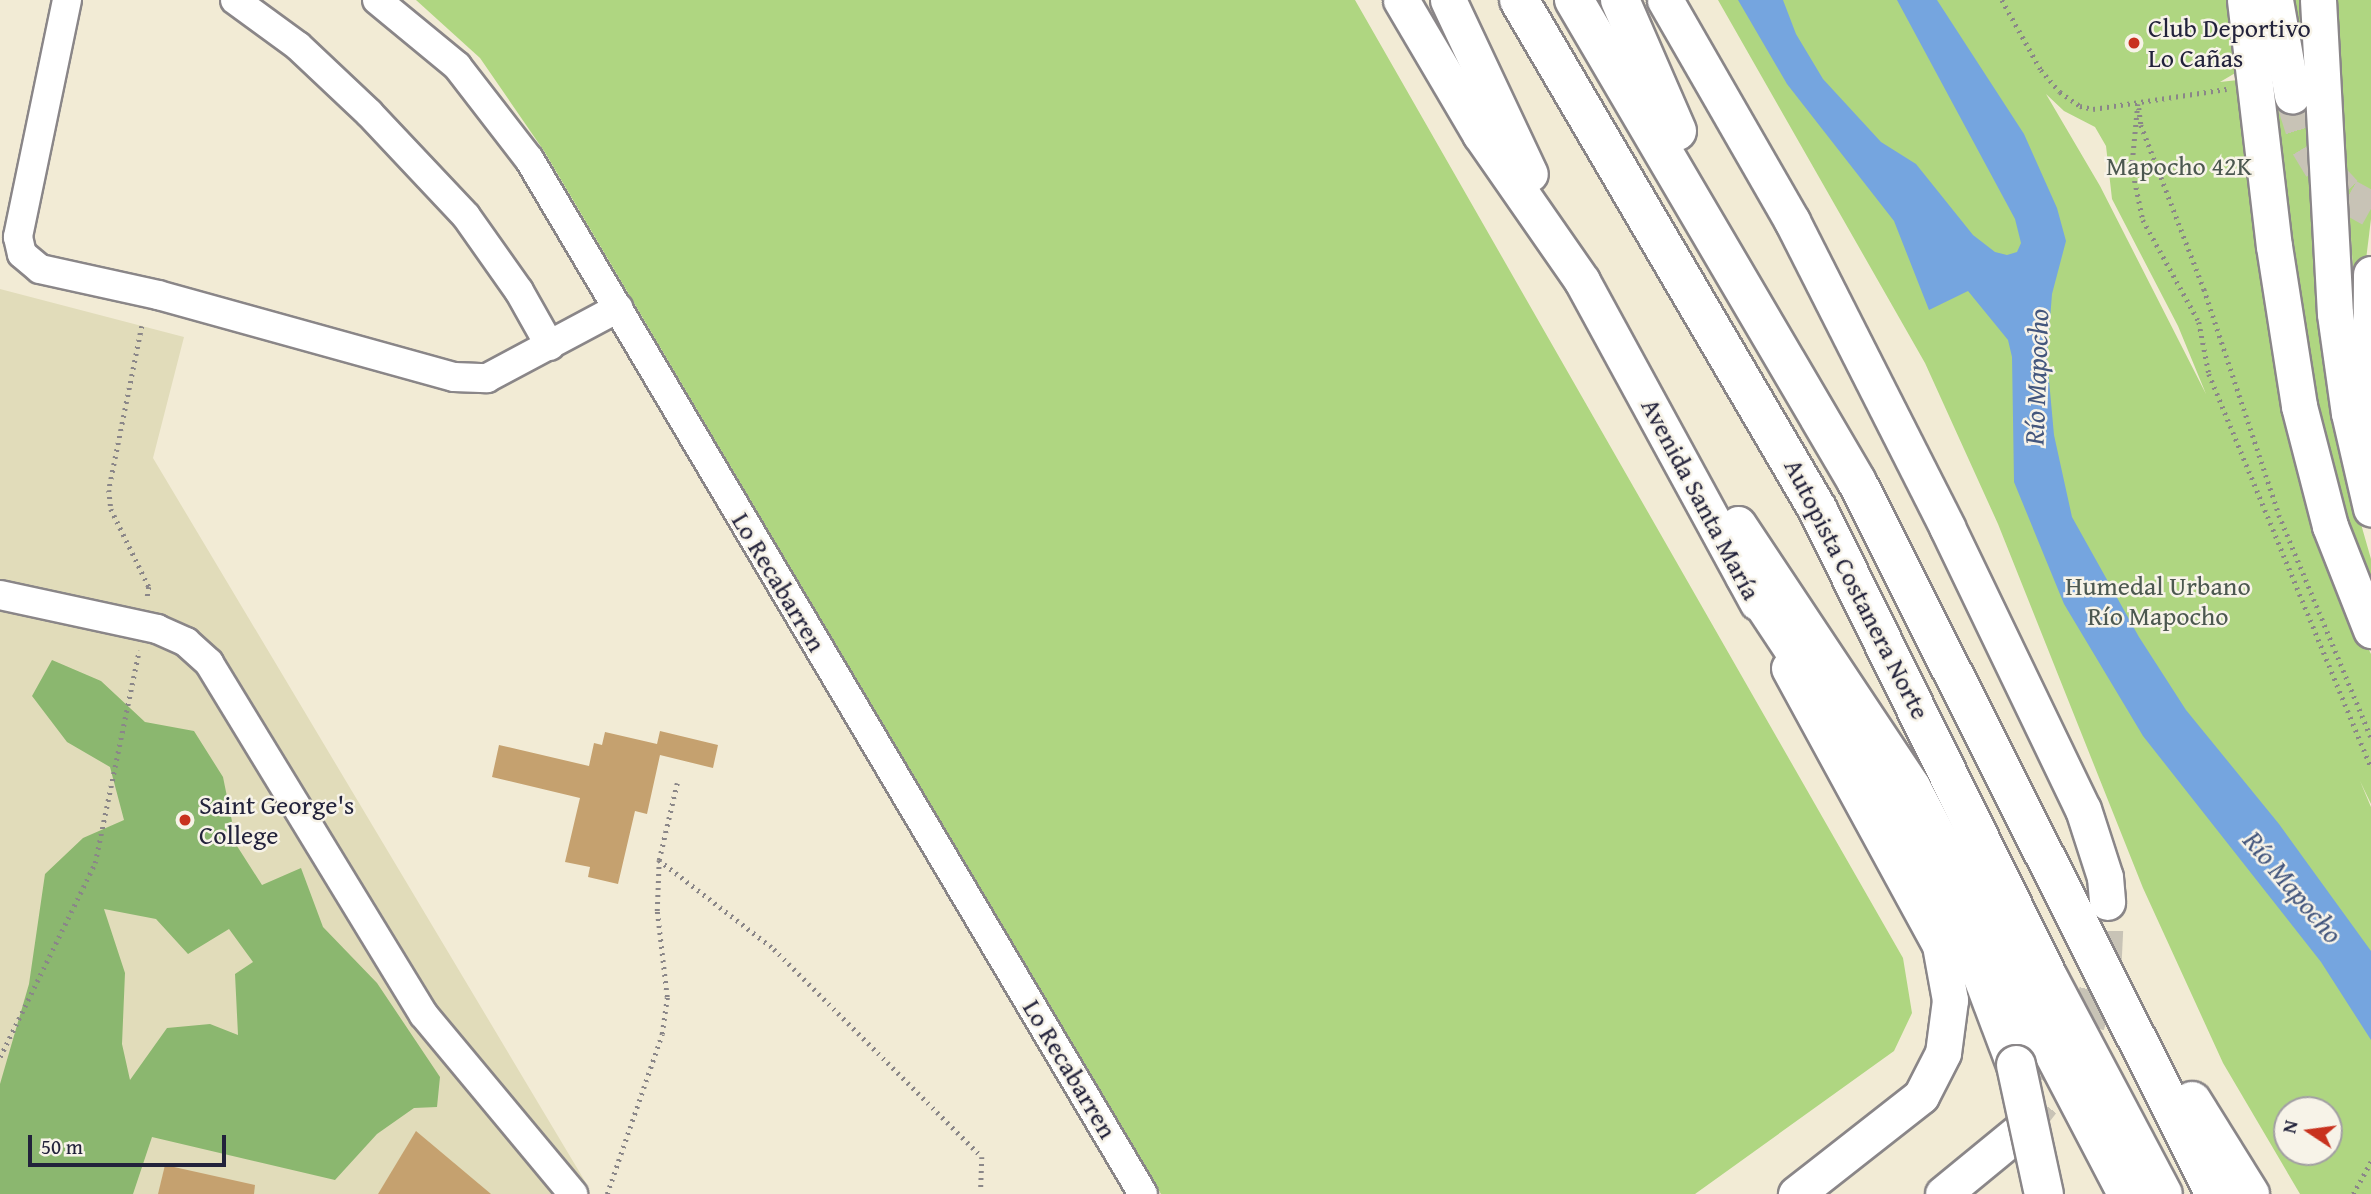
<!DOCTYPE html>
<html>
<head>
<meta charset="utf-8">
<style>
	body { margin:0 }
	#map { position:relative; width:2371px; height:1194px; overflow:hidden; background:#f2ebd5; font-family:"Gentium Book Plus",serif }
	div>[style] { position:absolute }
	.built>* { inset:0; background:#e1dcba }
	.green>* { inset:0; background:#afd681 }
	.forest>* { inset:0; background:#8bb76f }
	.water>* { inset:0; background:#75a5df }
	.building>* { inset:0; background:#c5a16f }
	.major-tunnel>* { height:35px; margin-top:-17.5px; transform-origin:0; background:repeating-linear-gradient(90deg,#c8c3b6 0 35px,transparent 0 53px) }
	.path>* { height:4.5px; margin-top:-2.25px; transform-origin:0; background:repeating-linear-gradient(90deg,#8a8688 0 2px,transparent 0 7px) }
	.roads { filter:drop-shadow(2px 0 #8a8688) drop-shadow(-2px 0 #8a8688) drop-shadow(0 2px #8a8688) drop-shadow(0 -2px #8a8688) }
	.minor>* { height:28px; margin:-14px; padding:0 14px; transform-origin:14px; border-radius:14px; background:#fff }
	.major>* { height:35px; margin:-17.5px; padding:0 17.5px; transform-origin:17.5px; border-radius:17.5px; background:#fff }
	.highway>* { height:38px; margin:-19px; padding:0 19px; transform-origin:19px; border-radius:19px; background:#fff }
	.bridges { filter:drop-shadow(2px 0 #8a8688) drop-shadow(-2px 0 #8a8688) drop-shadow(0 2px #8a8688) drop-shadow(0 -2px #8a8688) }
	.highway-bridge>* { height:38px; margin:-19px; padding:0 19px; transform-origin:19px; border-radius:19px; background:#fff }
	.dots>* { width:19px; height:19px; translate:-50% -50%; box-sizing:border-box; border:4px solid #f7f3e8; border-radius:50% }
	span { translate:-50% -50%; white-space:nowrap; text-align:center; line-height:1.15; -webkit-text-stroke:5px #f7f3e8; paint-order:stroke }
	.poi-label { font-size:26px; color:#22223b }
	.left { translate:0 -50%; text-align:left }
	.park-label { font-size:26px; color:#4c5850 }
	.street-label { font-size:26px; color:#22223b }
	.water-label { font-size:28px; color:#43567d; font-style:italic }
	.north { position:absolute; left:2273px; top:1096px; width:70px; height:70px; box-sizing:border-box; background:#f7f3e8; border:2px solid #a29fa3; border-radius:50%; rotate:283deg; font-size:19px; font-weight:700; line-height:28px; text-align:center; color:#22223b }
	.north::after { content:''; display:block; margin:auto; width:24px; height:32px; background:#c8321e; clip-path:polygon(50% 0,100% 100%,50% 72%,0 100%) }
	.scale { position:absolute; left:28px; top:1135px; width:198px; height:32px; box-sizing:border-box; border:4px solid #22223b; border-top:0; padding-left:9px; font-size:21px; line-height:24px; white-space:nowrap; color:#22223b; -webkit-text-stroke:5px #f7f3e8; paint-order:stroke }
</style>
</head>
<body>
<div id="map">
	<div class="built">
		<div style="clip-path:polygon(0 289px,184px 337px,153px 458px,586px 1183px,564px 1194px,0 1194px)"></div>
	</div>
	<div class="green">
		<div style="clip-path:polygon(416px 0,1355px 0,1903px 958px,1912px 1013px,1894px 1051px,1695px 1194px,1161px 1194px,544px 151px,480px 58px)"></div>
		<div style="clip-path:polygon(evenodd,1718px 0,2230px 0,2237px 72px,2220px 82px,2238px 80px,2355px 622px,2371px 654px,2371px 804px,2360px 781px,2371px 807px,2371px 1194px,2300px 1194px,2223px 1063px,2143px 888px,1998px 524px,1925px 363px,1718px 0,2046px 94px,2064px 111px,2095px 127px,2106px 146px,2112px 199px,2178px 326px,2206px 394px,2100px 186px,2046px 94px,1718px 0,2287px 1110px,2329px 1110px,2329px 1152px,2287px 1152px,2287px 1110px)"></div>
		<div style="clip-path:polygon(2288px 0,2305px 0,2345px 468px,2371px 559px,2371px 593px,2353px 547px,2316px 415px,2290px 251px,2277px 110px,2305px 99px)"></div>
		<div style="clip-path:polygon(2336px 0,2371px 0,2371px 219px,2357px 333px)"></div>
	</div>
	<div class="forest">
		<div style="clip-path:polygon(evenodd,52px 660px,101px 681px,145px 722px,194px 731px,223px 777px,237px 846px,262px 885px,301px 868px,323px 927px,377px 983px,440px 1077px,437px 1107px,414px 1108px,377px 1134px,335px 1180px,152px 1137px,133px 1194px,0 1194px,0 1084px,29px 984px,45px 874px,83px 838px,124px 820px,110px 767px,67px 742px,32px 696px,52px 660px,104px 909px,156px 919px,188px 954px,229px 929px,253px 962px,235px 974px,238px 1035px,210px 1024px,167px 1028px,130px 1080px,122px 1044px,125px 973px,104px 909px)"></div>
	</div>
	<div class="water">
		<div style="clip-path:polygon(1738px 0,1783px 0,1796px 34px,1823px 79px,1881px 142px,1916px 164px,1973px 235px,1995px 252px,2007px 255px,2017px 252px,2021px 243px,2015px 219px,1897px 0,1937px 0,2024px 134px,2057px 208px,2066px 241px,2052px 294px,2047px 358px,2054px 435px,2072px 517px,2139px 637px,2186px 710px,2279px 824px,2371px 951px,2371px 1040px,2321px 962px,2143px 736px,2064px 604px,2014px 482px,2012px 357px,2008px 340px,1968px 291px,1929px 310px,1894px 221px,1787px 84px)"></div>
	</div>
	<div class="building">
		<div style="clip-path:polygon(660px 731px,718px 745px,713px 768px,660px 755px,647px 814px,635px 811px,618px 884px,588px 877px,590px 867px,565px 862px,580px 798px,492px 777px,499px 745px,589px 766px,594px 743px,602px 745px,605px 732px,657px 744px)"></div>
		<div style="clip-path:polygon(416px 1131px,491px 1194px,378px 1194px)"></div>
		<div style="clip-path:polygon(165px 1165px,255px 1185px,254px 1194px,158px 1194px)"></div>
	</div>
	<div class="major-tunnel">
		<div style="left:2292px;top:95px;width:52px;rotate:72.3deg"></div>
		<div style="left:2308px;top:145px;width:26px;rotate:59deg"></div>
		<div style="left:2321px;top:167px;width:40px;rotate:47deg"></div>
		<div style="left:2348px;top:196px;width:26px;rotate:29deg"></div>
		<div style="left:2021px;top:1130px;width:63px;rotate:-52.8deg"></div>
		<div style="left:2059px;top:1080px;width:62px;rotate:-63deg"></div>
		<div style="left:2087px;top:1025px;width:62px;rotate:-74.2deg"></div>
		<div style="left:2104px;top:965px;width:63px;rotate:-87.3deg"></div>
	</div>
	<div class="path">
		<div style="left:2002px;top:0;width:80px;rotate:60.9deg"></div>
		<div style="left:2041px;top:70px;width:29px;rotate:49deg"></div>
		<div style="left:2060px;top:92px;width:24px;rotate:35deg"></div>
		<div style="left:2080px;top:106px;width:13px;rotate:13deg"></div>
		<div style="left:2093px;top:109px;width:135px;rotate:-8.5deg"></div>
		<div style="left:2138px;top:104px;width:63px;rotate:95.4deg"></div>
		<div style="left:2132px;top:167px;width:54px;rotate:78.3deg"></div>
		<div style="left:2143px;top:220px;width:116px;rotate:61.2deg"></div>
		<div style="left:2199px;top:322px;width:53px;rotate:79.1deg"></div>
		<div style="left:2209px;top:374px;width:425px;rotate:67.6deg"></div>
		<div style="left:2139px;top:108px;width:17px;rotate:83deg"></div>
		<div style="left:2141px;top:125px;width:176px;rotate:69deg"></div>
		<div style="left:2204px;top:289px;width:238px;rotate:71.6deg"></div>
		<div style="left:2279px;top:515px;width:240px;rotate:67.5deg"></div>
		<div style="left:142px;top:326px;width:167px;rotate:101.4deg"></div>
		<div style="left:109px;top:490px;width:19px;rotate:84deg"></div>
		<div style="left:111px;top:509px;width:87px;rotate:64deg"></div>
		<div style="left:149px;top:587px;width:13px;rotate:99deg"></div>
		<div style="left:659px;top:860px;width:145px;rotate:37.7deg"></div>
		<div style="left:774px;top:949px;width:294px;rotate:45deg"></div>
		<div style="left:982px;top:1157px;width:33px;rotate:92deg"></div>
		<div style="left:0;top:1057px;width:216px;rotate:-63.9deg"></div>
		<div style="left:95px;top:863px;width:217px;rotate:-78.3deg"></div>
		<div style="left:607px;top:1194px;width:169px;rotate:-71deg"></div>
		<div style="left:662px;top:1034px;width:37px;rotate:-82deg"></div>
		<div style="left:667px;top:997px;width:87px;rotate:-96.6deg"></div>
		<div style="left:657px;top:911px;width:51px;rotate:-87.8deg"></div>
		<div style="left:659px;top:860px;width:79px;rotate:-76.8deg"></div>
		<div style="left:2353px;top:1194px;width:37px;rotate:-61deg"></div>
	</div>
	<div class="roads">
		<div class="minor">
			<div style="left:67px;top:0;width:242px;rotate:101.7deg"></div>
			<div style="left:18px;top:237px;width:17px;rotate:77deg"></div>
			<div style="left:22px;top:254px;width:23px;rotate:40deg"></div>
			<div style="left:40px;top:269px;width:121px;rotate:12.4deg"></div>
			<div style="left:158px;top:295px;width:307px;rotate:15.5deg"></div>
			<div style="left:454px;top:377px;width:33px;rotate:2deg"></div>
			<div style="left:487px;top:378px;width:149px;rotate:-28.1deg"></div>
			<div style="left:235px;top:0;width:78px;rotate:36.1deg"></div>
			<div style="left:298px;top:46px;width:98px;rotate:43.3deg"></div>
			<div style="left:369px;top:113px;width:141px;rotate:46.7deg"></div>
			<div style="left:466px;top:216px;width:92px;rotate:54.8deg"></div>
			<div style="left:519px;top:291px;width:63px;rotate:60.6deg"></div>
			<div style="left:377px;top:0;width:104px;rotate:39.5deg"></div>
			<div style="left:457px;top:66px;width:118px;rotate:52.3deg"></div>
			<div style="left:529px;top:159px;width:1203px;rotate:59.32deg"></div>
			<div style="left:0;top:595px;width:161px;rotate:12.2deg"></div>
			<div style="left:157px;top:629px;width:32px;rotate:24deg"></div>
			<div style="left:186px;top:642px;width:31px;rotate:42deg"></div>
			<div style="left:209px;top:663px;width:412px;rotate:58.6deg"></div>
			<div style="left:424px;top:1015px;width:233px;rotate:50.2deg"></div>
		</div>
		<div class="major">
			<div style="left:1401px;top:0;width:156px;rotate:59.5deg"></div>
			<div style="left:1480px;top:134px;width:179px;rotate:55.2deg"></div>
			<div style="left:1582px;top:281px;width:366px;rotate:61.4deg"></div>
			<div style="left:1448px;top:0;width:192px;rotate:64.8deg"></div>
			<div style="left:1665px;top:0;width:255px;rotate:60.1deg"></div>
			<div style="left:1792px;top:221px;width:343px;rotate:63.1deg"></div>
			<div style="left:1947px;top:527px;width:313px;rotate:64.3deg"></div>
			<div style="left:2083px;top:809px;width:71px;rotate:72.1deg"></div>
			<div style="left:2105px;top:877px;width:25px;rotate:85deg"></div>
			<div style="left:2245px;top:0;width:248px;rotate:83.3deg"></div>
			<div style="left:2274px;top:246px;width:162px;rotate:81.1deg"></div>
			<div style="left:2299px;top:406px;width:124px;rotate:75.5deg"></div>
			<div style="left:2330px;top:526px;width:112px;rotate:68.5deg"></div>
			<div style="left:2275px;top:0;width:97px;rotate:79.9deg"></div>
			<div style="left:2318px;top:0;width:314px;rotate:86.9deg"></div>
			<div style="left:2335px;top:314px;width:100px;rotate:82deg"></div>
			<div style="left:2349px;top:413px;width:98px;rotate:77deg"></div>
			<div style="left:2370px;top:420px;width:146px;rotate:-89.6deg"></div>
			<div style="left:1738px;top:524px;width:315px;rotate:56.4deg"></div>
			<div style="left:1912px;top:786px;width:460px;rotate:62.4deg"></div>
			<div style="left:1789px;top:668px;width:315px;rotate:61.4deg"></div>
			<div style="left:1940px;top:945px;width:56px;rotate:79.7deg"></div>
			<div style="left:1950px;top:1000px;width:53px;rotate:97.5deg"></div>
			<div style="left:1943px;top:1053px;width:48px;rotate:117.1deg"></div>
			<div style="left:1921px;top:1096px;width:159px;rotate:141.9deg"></div>
			<div style="left:1943px;top:1194px;width:101px;rotate:-39.4deg"></div>
		</div>
		<div class="highway">
			<div style="left:1519px;top:0;width:591px;rotate:59.62deg"></div>
			<div style="left:1818px;top:510px;width:523px;rotate:63.78deg"></div>
			<div style="left:2049px;top:979px;width:243px;rotate:62.1deg"></div>
			<div style="left:1574px;top:0;width:559px;rotate:59.58deg"></div>
			<div style="left:1857px;top:482px;width:797px;rotate:63.31deg"></div>
			<div style="left:1620px;top:0;width:143px;rotate:66.5deg"></div>
			<div style="left:1745px;top:576px;width:230px;rotate:56.5deg"></div>
			<div style="left:1872px;top:768px;width:100px;rotate:59.3deg"></div>
			<div style="left:1923px;top:854px;width:135px;rotate:64deg"></div>
			<div style="left:1982px;top:975px;width:96px;rotate:69.3deg"></div>
			<div style="left:2192px;top:1101px;width:110px;rotate:58.1deg"></div>
		</div>
	</div>
	<div class="bridges">
		<div class="highway-bridge">
			<div style="left:2016px;top:1065px;width:132px;rotate:77.8deg"></div>
		</div>
	</div>
	<div class="dots">
		<div style="left:2134px;top:43px;background:#c8321e"></div>
		<div style="left:185px;top:820px;background:#c8321e"></div>
	</div>
	<div class="poi-label">
		<span class="left" style="left:2148px;top:43px">Club Deportivo<br>Lo Cañas</span>
		<span class="left" style="left:199px;top:820px">Saint George's<br>College</span>
	</div>
	<div class="park-label">
		<span style="left:2179px;top:166px">Mapocho 42K</span>
		<span style="left:2158px;top:601px">Humedal Urbano<br>Río Mapocho</span>
	</div>
	<div class="street-label">
		<span style="left:1701px;top:499px;rotate:62deg">Avenida Santa María</span>
		<span style="left:779px;top:582px;rotate:59deg">Lo Recabarren</span>
		<span style="left:1857px;top:589px;rotate:63deg">Autopista Costanera Norte</span>
		<span style="left:1070px;top:1069px;rotate:59deg">Lo Recabarren</span>
	</div>
	<div class="water-label">
		<span style="left:2036px;top:377px;rotate:-88deg">Río Mapocho</span>
		<span style="left:2293px;top:887px;rotate:50deg">Río Mapocho</span>
	</div>
	<div class="north">N</div>
	<div class="scale">50 m</div>
</div>
</body>
</html>
